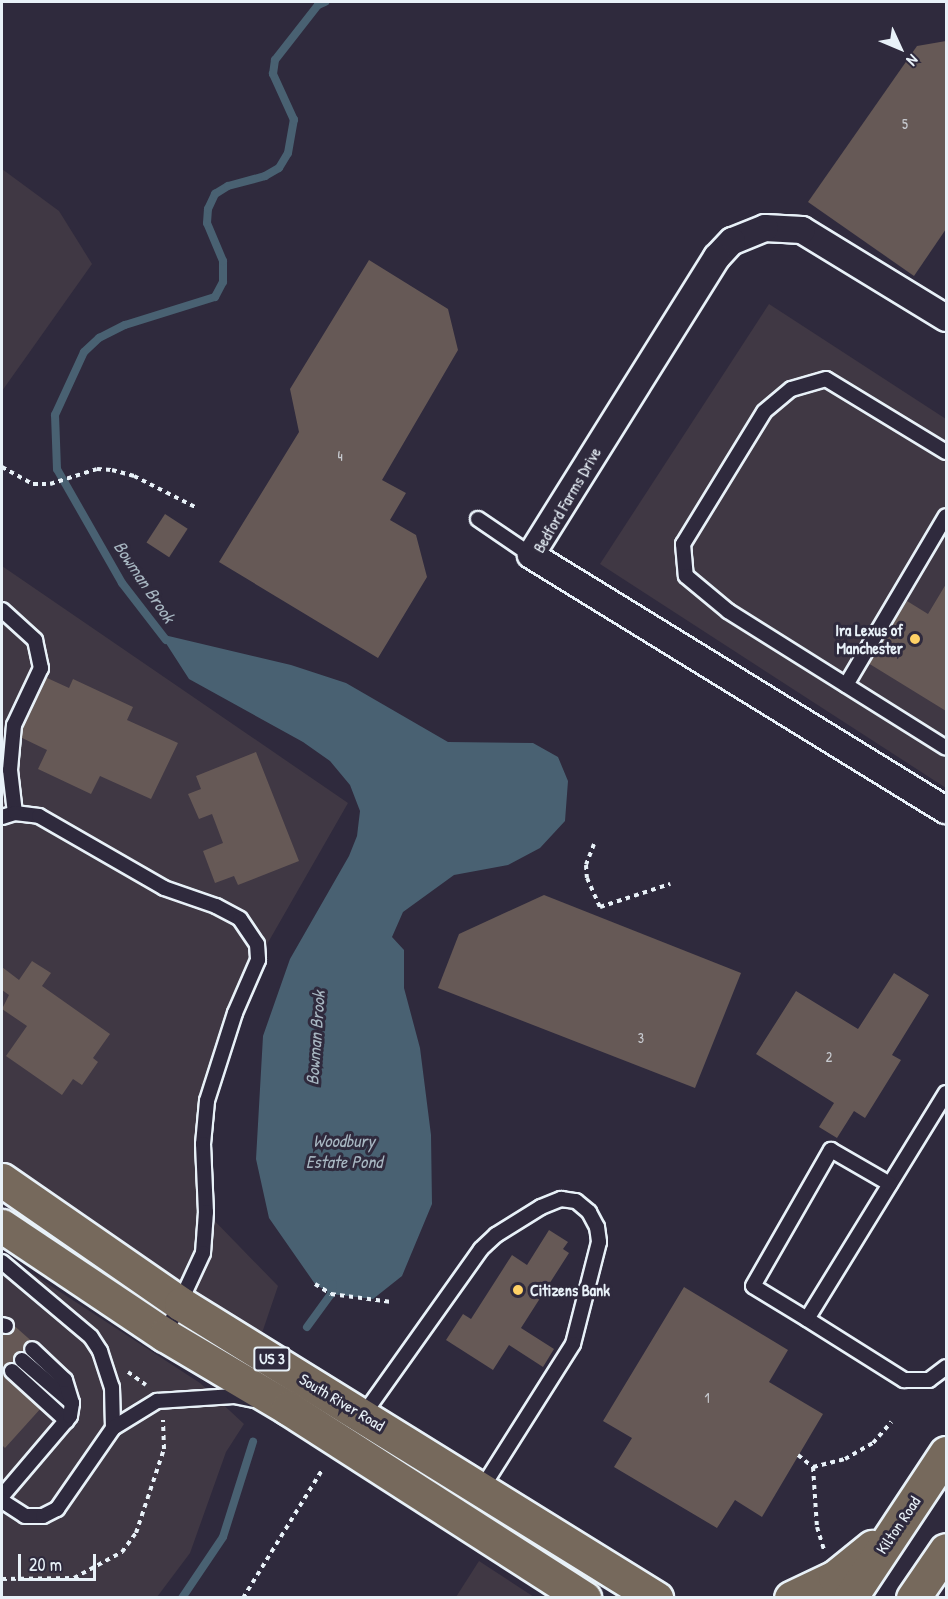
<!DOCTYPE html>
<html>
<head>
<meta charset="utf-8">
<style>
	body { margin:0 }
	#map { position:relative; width:948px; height:1599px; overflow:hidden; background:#2f2a3d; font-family:"Patrick Hand",sans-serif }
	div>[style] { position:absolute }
	.built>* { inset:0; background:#403844 }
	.water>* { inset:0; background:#496172 }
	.stream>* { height:8px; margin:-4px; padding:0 4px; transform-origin:4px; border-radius:4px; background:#496172 }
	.building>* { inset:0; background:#665956; transform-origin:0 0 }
	.path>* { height:4px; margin-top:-2px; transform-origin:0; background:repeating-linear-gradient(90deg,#e8f1f8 0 4.5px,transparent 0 9px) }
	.roads { filter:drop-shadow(2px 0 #e8f1f8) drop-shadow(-2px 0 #e8f1f8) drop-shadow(0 2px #e8f1f8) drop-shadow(0 -2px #e8f1f8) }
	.lane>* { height:14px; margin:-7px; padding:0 7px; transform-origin:7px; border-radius:7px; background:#2f2a3d }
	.street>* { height:26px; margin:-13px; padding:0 13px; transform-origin:13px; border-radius:13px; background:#2f2a3d }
	.primary>* { height:33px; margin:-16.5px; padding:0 16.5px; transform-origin:16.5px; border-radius:16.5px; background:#76695c }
	.dots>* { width:16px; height:16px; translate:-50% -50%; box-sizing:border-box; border:3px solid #2f2a3d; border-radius:50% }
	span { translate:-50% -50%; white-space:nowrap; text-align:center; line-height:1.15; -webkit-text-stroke:6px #2f2a3d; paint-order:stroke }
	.number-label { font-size:14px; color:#c8cbd0 }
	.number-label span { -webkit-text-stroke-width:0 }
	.shield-label span { padding:2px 4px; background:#2f2a3d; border:2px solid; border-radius:4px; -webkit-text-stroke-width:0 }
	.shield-label { font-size:15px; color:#e8f1f8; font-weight:700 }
	.street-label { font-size:16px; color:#e8f1f8 }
	.poi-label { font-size:16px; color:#e8f1f8; font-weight:700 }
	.right { translate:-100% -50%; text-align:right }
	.left { translate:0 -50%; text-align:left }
	.water-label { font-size:18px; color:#a8b7c2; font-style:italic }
	.frame { position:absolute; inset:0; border:3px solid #e8f1f8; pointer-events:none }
	.north { position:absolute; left:870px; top:18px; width:60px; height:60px; -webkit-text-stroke:4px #2f2a3d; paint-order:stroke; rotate:134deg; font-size:16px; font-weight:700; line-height:24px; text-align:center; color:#e8f1f8 }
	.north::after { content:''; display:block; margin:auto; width:21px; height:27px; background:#e8f1f8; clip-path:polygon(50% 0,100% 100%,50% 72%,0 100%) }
	.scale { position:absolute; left:18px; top:1554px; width:78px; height:27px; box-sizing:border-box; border:3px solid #e8f1f8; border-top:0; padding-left:8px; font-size:18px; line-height:21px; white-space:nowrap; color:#e8f1f8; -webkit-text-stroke:4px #2f2a3d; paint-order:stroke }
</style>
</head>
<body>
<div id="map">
	<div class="built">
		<div style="clip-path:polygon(2px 169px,59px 211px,92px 264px,2px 391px)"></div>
		<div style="clip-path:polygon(769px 304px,946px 419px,946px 788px,600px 564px)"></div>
		<div style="clip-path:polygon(2px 566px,348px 803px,258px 960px,207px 1101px,206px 1212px,278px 1286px,261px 1336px,2px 1161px)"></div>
		<div style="clip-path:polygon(2px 1254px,200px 1383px,244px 1424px,226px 1452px,190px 1553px,157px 1597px,2px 1597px)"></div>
		<div style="clip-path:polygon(479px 1561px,534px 1597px,456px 1597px)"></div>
	</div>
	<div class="water">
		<div style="clip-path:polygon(160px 634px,291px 665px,346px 683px,448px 742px,533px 743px,558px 757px,568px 781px,565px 821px,540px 848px,508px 865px,454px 875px,403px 912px,392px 937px,404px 950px,404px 988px,420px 1048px,431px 1135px,432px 1204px,402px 1276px,373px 1299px,331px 1294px,315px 1284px,269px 1218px,256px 1159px,263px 1036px,290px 959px,349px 856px,357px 836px,360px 811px,350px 785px,330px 761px,303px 742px,189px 679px)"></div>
	</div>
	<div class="stream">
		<div style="left:166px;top:640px;width:72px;rotate:-127.7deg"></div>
		<div style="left:122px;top:583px;width:131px;rotate:-119.7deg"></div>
		<div style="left:57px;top:469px;width:54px;rotate:-92.1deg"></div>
		<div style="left:55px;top:415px;width:69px;rotate:-65.3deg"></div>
		<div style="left:84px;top:352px;width:21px;rotate:-43deg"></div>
		<div style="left:99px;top:338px;width:29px;rotate:-27deg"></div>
		<div style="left:125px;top:325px;width:94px;rotate:-17.3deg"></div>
		<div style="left:215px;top:297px;width:17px;rotate:-62deg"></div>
		<div style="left:223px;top:282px;width:21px;rotate:-90deg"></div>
		<div style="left:223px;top:261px;width:41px;rotate:-112.8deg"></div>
		<div style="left:207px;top:223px;width:14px;rotate:-86deg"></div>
		<div style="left:208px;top:209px;width:17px;rotate:-65deg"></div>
		<div style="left:215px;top:194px;width:15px;rotate:-32deg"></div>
		<div style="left:228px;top:186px;width:38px;rotate:-15deg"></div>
		<div style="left:265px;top:176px;width:16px;rotate:-30deg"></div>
		<div style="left:279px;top:168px;width:17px;rotate:-59deg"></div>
		<div style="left:288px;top:153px;width:34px;rotate:-80deg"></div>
		<div style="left:294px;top:120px;width:51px;rotate:-114.5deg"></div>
		<div style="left:273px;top:74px;width:14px;rotate:-82deg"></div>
		<div style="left:275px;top:60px;width:70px;rotate:-52deg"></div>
		<div style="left:318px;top:5px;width:8px;rotate:-23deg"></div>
		<div style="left:307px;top:1327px;width:41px;rotate:-54deg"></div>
		<div style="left:331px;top:1294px;width:10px;rotate:-79deg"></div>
		<div style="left:182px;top:1598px;width:73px;rotate:-56.1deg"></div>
		<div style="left:223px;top:1537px;width:100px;rotate:-72.5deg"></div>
	</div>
	<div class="building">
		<div style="clip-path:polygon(946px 41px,946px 229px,914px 276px,808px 202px,917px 46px)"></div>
		<div style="clip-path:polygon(369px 260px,448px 309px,458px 350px,382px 480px,406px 493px,390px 520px,416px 535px,427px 577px,378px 658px,219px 562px,299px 432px,290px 389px)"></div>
		<div style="left:165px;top:514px;width:27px;height:34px;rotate:33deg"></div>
		<div style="clip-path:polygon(946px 584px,946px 711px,868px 663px,907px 601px,928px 614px)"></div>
		<div style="clip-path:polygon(45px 677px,69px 688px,73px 679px,133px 707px,127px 720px,178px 743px,151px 799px,100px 776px,91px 794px,38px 769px,47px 750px,18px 736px)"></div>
		<div style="clip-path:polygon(256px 752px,299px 861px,238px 885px,234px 876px,215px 883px,203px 851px,223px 843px,212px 814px,199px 819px,188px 794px,201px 789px,196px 776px)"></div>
		<div style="clip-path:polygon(544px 895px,741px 973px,695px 1088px,438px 988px,459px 934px)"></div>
		<div style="clip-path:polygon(32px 961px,51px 973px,42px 986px,110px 1034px,93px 1058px,98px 1062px,82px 1085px,73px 1079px,62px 1095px,6px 1056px,27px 1026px,2px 1009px,9px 995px,2px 990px,2px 967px,19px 980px)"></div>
		<div style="clip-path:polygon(894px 973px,929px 995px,892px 1055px,901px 1060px,865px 1118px,854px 1111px,837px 1138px,819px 1127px,834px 1103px,756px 1054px,796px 991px,858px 1029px)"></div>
		<div style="clip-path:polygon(549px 1230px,568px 1242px,563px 1249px,569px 1253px,521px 1328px,554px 1349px,543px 1367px,509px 1345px,493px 1370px,446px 1340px,463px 1314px,471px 1319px,512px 1255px,527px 1265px)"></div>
		<div style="clip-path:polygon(684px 1287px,788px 1350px,769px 1382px,823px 1414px,762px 1517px,735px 1500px,717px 1528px,614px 1467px,632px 1438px,603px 1421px)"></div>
		<div style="clip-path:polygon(10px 1322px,36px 1345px,8px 1376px,42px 1407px,5px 1448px,2px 1445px,2px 1331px)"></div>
	</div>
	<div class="path">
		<div style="left:2px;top:467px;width:35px;rotate:29deg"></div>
		<div style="left:33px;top:484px;width:17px"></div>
		<div style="left:50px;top:484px;width:49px;rotate:-17.7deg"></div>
		<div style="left:97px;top:469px;width:15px;rotate:4deg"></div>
		<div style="left:112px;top:470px;width:23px;rotate:15deg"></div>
		<div style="left:134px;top:476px;width:68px;rotate:26.9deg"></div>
		<div style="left:594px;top:844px;width:22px;rotate:111deg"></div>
		<div style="left:586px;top:865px;width:13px;rotate:86deg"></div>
		<div style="left:587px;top:878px;width:32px;rotate:66deg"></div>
		<div style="left:600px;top:907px;width:74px;rotate:-18.2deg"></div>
		<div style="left:315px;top:1284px;width:19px;rotate:32deg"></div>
		<div style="left:331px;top:1294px;width:61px;rotate:7.6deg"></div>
		<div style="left:128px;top:1372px;width:22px;rotate:36deg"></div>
		<div style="left:798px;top:1455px;width:19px;rotate:39deg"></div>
		<div style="left:813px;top:1467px;width:33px;rotate:-14deg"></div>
		<div style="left:845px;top:1459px;width:32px;rotate:-30deg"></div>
		<div style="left:873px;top:1443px;width:28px;rotate:-49deg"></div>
		<div style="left:813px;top:1467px;width:60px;rotate:86.2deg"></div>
		<div style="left:817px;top:1527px;width:24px;rotate:73deg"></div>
		<div style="left:2px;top:1579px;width:72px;rotate:-0.8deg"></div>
		<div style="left:74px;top:1578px;width:55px;rotate:-28.4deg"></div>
		<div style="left:122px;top:1552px;width:24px;rotate:-54deg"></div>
		<div style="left:136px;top:1533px;width:89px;rotate:-71.6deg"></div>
		<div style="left:164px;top:1449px;width:29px;rotate:-92deg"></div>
		<div style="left:243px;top:1598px;width:150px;rotate:-58.3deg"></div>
	</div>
	<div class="roads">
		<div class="lane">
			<div style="left:946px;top:452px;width:140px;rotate:-148.7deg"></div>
			<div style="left:826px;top:379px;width:36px;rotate:164deg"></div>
			<div style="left:791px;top:389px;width:35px;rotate:140deg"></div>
			<div style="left:764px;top:412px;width:155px;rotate:121.5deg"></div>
			<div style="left:683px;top:544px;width:32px;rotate:85deg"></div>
			<div style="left:686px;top:576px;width:55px;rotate:39.8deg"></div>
			<div style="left:728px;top:611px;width:257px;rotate:32.1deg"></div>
			<div style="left:478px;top:519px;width:64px;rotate:34.2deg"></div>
			<div style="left:2px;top:610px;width:45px;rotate:42.3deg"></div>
			<div style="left:35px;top:640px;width:29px;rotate:78deg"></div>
			<div style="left:41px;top:668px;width:63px;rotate:115.3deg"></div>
			<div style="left:14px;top:725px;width:45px;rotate:95.1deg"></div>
			<div style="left:10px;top:770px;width:43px;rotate:83.4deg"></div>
			<div style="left:846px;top:685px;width:196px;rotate:-59.4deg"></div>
			<div style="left:2px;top:817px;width:14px;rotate:-17deg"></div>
			<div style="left:15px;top:813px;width:24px;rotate:7deg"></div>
			<div style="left:39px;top:816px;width:144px;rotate:29.9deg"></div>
			<div style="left:164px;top:888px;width:55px;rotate:19.1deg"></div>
			<div style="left:216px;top:906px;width:27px;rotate:28deg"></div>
			<div style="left:240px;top:919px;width:30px;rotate:56deg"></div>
			<div style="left:257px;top:944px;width:16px;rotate:86deg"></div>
			<div style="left:258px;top:960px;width:58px;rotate:113.5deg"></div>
			<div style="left:235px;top:1013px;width:92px;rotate:107.7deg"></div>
			<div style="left:207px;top:1101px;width:43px;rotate:95.3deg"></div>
			<div style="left:203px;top:1144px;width:68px;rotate:87.5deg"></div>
			<div style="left:206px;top:1212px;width:41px;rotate:94.2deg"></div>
			<div style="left:203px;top:1253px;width:90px;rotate:114.9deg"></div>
			<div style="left:946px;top:1093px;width:265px;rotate:121.6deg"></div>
			<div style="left:807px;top:1319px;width:115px;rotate:32.2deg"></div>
			<div style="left:904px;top:1380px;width:25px"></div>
			<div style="left:929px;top:1380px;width:21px;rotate:-37deg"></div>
			<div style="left:2px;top:1262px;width:116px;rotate:40.1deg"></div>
			<div style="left:91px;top:1337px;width:17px;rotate:57deg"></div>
			<div style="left:100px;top:1351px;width:38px;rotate:72deg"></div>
			<div style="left:112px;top:1387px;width:41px;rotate:88.6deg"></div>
			<div style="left:807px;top:1319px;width:63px;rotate:-148.6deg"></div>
			<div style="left:753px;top:1286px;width:157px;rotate:-60.2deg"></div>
			<div style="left:831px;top:1150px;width:68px;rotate:30deg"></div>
			<div style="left:2px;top:1325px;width:4px;rotate:14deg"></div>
			<div style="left:22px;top:1360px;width:66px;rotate:40.7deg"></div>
			<div style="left:12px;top:1371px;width:74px;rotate:42.3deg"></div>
			<div style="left:361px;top:1418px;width:207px;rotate:-54.6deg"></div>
			<div style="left:481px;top:1249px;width:21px;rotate:-43deg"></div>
			<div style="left:496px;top:1235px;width:53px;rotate:-31.9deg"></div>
			<div style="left:541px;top:1207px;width:22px;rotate:-22deg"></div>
			<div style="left:561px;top:1199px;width:15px;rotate:8deg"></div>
			<div style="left:576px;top:1201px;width:17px;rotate:40deg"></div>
			<div style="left:589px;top:1212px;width:17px;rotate:62deg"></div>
			<div style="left:597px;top:1227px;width:15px;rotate:82deg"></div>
			<div style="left:599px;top:1242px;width:105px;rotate:104.3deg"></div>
			<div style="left:573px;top:1344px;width:174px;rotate:122.3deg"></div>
			<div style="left:2px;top:1496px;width:105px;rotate:-49.6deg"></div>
			<div style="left:70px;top:1416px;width:13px;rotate:-81deg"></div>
			<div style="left:72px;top:1403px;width:24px;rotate:-107deg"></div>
			<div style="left:65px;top:1380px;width:45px;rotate:-136.8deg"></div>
			<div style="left:2px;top:1501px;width:27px;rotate:33deg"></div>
			<div style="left:25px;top:1516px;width:18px"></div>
			<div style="left:43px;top:1516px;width:16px;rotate:-27deg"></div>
			<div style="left:57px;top:1509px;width:98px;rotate:-55.3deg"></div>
			<div style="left:113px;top:1428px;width:52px;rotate:-31.5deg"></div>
			<div style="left:157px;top:1401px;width:77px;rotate:-3.7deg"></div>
			<div style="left:234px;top:1396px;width:20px;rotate:11deg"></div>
		</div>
		<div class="street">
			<div style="left:946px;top:318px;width:169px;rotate:-148.6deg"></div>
			<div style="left:802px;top:230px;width:37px;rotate:-177deg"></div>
			<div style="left:765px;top:228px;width:35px;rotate:158deg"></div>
			<div style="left:732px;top:241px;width:22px;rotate:133deg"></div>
			<div style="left:717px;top:257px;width:351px;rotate:122deg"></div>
			<div style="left:531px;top:555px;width:487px;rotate:31.6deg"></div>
		</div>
		<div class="primary">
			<div style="left:2px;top:1180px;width:218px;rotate:34.7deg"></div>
			<div style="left:181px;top:1304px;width:559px;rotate:31.76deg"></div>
			<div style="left:2px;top:1226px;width:196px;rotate:33.8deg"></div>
			<div style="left:165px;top:1335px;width:143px;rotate:30.7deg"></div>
			<div style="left:288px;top:1408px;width:352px;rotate:32.7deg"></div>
			<div style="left:791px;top:1598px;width:49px;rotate:-25.5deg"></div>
			<div style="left:835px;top:1577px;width:48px;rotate:-39deg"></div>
			<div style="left:850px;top:1598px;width:174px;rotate:-56.5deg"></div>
			<div style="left:913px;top:1598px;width:58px;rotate:-55.5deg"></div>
		</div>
	</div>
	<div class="dots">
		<div style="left:915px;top:639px;background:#ffd166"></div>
		<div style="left:518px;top:1290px;background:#ffd166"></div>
	</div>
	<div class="number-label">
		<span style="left:905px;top:124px">5</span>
		<span style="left:340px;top:456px">4</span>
		<span style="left:641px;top:1038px">3</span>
		<span style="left:829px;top:1057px">2</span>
		<span style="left:707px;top:1398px">1</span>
	</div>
	<div class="shield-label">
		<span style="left:272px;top:1359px">US 3</span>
	</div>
	<div class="street-label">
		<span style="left:567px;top:500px;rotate:-60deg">Bedford Farms Drive</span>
		<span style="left:342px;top:1402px;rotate:31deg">South River Road</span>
		<span style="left:898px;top:1525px;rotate:-56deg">Kilton Road</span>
	</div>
	<div class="poi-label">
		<span class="right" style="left:903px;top:639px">Ira Lexus of<br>Manchester</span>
		<span class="left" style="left:530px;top:1290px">Citizens Bank</span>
	</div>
	<div class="water-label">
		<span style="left:144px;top:582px;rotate:56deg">Bowman Brook</span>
		<span style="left:316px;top:1038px;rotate:-86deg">Bowman Brook</span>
		<span style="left:344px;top:1152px">Woodbury<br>Estate Pond</span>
	</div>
	<div class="frame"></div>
	<div class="north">N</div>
	<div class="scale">20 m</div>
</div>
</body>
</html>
